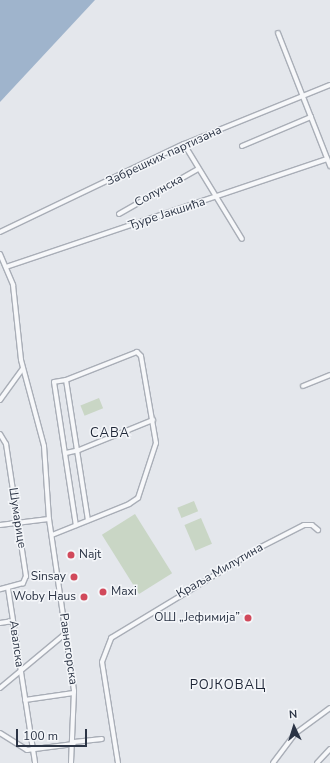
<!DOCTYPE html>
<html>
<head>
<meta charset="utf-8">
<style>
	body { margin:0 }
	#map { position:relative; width:330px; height:763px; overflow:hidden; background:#e4e7ec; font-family:"Nunito Sans",sans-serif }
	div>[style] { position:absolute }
	.green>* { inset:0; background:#c9d6c5; transform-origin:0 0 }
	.water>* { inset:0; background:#9fb4cc }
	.roads { filter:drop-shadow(1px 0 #a9aeb7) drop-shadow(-1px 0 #a9aeb7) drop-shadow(0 1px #a9aeb7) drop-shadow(0 -1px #a9aeb7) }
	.street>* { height:4px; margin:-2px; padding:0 2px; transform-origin:2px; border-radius:2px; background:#f7f8fa }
	.dots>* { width:11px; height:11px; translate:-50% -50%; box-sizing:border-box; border:2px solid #f4f6f9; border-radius:50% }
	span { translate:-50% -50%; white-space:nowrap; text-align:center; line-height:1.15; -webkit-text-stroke:3px #f4f6f9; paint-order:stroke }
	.street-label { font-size:12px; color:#2b3445 }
	.poi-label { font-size:12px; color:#2b3445 }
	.left { translate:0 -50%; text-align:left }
	.right { translate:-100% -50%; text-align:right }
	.neighbourhood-label { font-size:13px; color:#1d2536; letter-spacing:1px }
	.north { position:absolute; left:274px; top:707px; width:40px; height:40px; -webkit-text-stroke:3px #f4f6f9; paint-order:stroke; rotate:356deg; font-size:11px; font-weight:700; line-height:16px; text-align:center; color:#2b3445 }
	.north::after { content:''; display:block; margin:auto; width:14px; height:18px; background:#2b3445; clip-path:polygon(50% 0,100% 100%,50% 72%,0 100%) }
	.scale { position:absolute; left:16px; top:729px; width:71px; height:18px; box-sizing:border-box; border:2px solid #2b3445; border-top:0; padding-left:5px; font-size:12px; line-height:14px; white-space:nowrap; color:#2b3445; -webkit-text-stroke:3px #f4f6f9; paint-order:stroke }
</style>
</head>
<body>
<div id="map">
	<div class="green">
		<div style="left:99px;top:398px;width:11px;height:20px;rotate:68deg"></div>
		<div style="left:194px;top:501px;width:11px;height:18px;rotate:68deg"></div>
		<div style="left:135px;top:514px;width:70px;height:39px;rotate:58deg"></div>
		<div style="left:201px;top:518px;width:28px;height:18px;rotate:67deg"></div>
	</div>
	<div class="water">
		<div style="clip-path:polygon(0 0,95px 0,0 102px)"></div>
	</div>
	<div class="roads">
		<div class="street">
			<div style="left:278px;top:33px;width:143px;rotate:68.6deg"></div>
			<div style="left:184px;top:144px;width:111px;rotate:58.6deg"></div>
			<div style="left:242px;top:146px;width:75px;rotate:-22.8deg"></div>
			<div style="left:119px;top:214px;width:91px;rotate:-29.7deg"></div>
			<div style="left:0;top:232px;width:204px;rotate:-25.6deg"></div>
			<div style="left:184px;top:144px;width:157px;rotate:-22deg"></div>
			<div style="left:0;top:254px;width:34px;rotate:67deg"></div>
			<div style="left:13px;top:285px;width:75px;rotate:83.9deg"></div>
			<div style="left:21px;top:360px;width:89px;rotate:75deg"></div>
			<div style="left:44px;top:446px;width:73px;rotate:86.1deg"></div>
			<div style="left:49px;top:519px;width:174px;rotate:81.7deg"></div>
			<div style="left:74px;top:691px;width:72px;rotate:92.4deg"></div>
			<div style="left:6px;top:267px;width:339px;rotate:-18.6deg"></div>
			<div style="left:66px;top:380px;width:142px;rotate:81.1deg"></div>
			<div style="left:303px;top:386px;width:29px;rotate:-22deg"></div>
			<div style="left:0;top:400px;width:39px;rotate:-54deg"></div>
			<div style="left:0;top:434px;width:12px;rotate:59deg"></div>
			<div style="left:6px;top:444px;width:134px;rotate:81.4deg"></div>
			<div style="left:26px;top:576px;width:8px;rotate:113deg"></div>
			<div style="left:23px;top:583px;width:24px;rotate:165deg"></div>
			<div style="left:66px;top:453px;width:13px;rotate:-13deg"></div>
			<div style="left:79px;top:450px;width:80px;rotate:-22.1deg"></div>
			<div style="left:0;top:525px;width:49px;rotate:-7deg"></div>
			<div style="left:52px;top:535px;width:83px;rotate:-21.9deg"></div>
			<div style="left:129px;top:504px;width:11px;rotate:-34deg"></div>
			<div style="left:138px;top:498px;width:58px;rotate:-71.9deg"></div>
			<div style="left:156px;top:443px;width:88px;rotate:-99.8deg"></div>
			<div style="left:141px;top:356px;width:6px;rotate:-135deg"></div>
			<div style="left:137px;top:352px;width:76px;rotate:158.5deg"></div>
			<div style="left:66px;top:380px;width:12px;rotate:171deg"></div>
			<div style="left:54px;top:382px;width:145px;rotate:81.3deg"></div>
			<div style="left:8px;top:588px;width:177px;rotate:81.2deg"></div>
			<div style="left:0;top:623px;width:13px;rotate:-9deg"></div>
			<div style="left:0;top:688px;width:86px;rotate:-39.8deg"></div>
			<div style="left:25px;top:700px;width:49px;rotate:-8.1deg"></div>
			<div style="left:0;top:733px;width:32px;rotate:32deg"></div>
			<div style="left:27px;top:750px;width:47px;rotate:-7.3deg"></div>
			<div style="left:74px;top:742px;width:28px;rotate:-6deg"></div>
			<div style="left:118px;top:763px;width:102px;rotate:-99deg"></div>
			<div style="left:102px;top:662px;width:26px;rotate:-69deg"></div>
			<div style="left:111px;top:638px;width:175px;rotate:-31.2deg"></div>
			<div style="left:261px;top:547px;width:48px;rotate:-27.1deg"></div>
			<div style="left:304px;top:525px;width:8px"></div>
			<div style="left:312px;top:525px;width:8px;rotate:40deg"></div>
			<div style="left:273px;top:763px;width:38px;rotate:-53deg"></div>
			<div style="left:296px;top:733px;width:42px;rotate:-36.3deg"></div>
			<div style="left:317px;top:763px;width:19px;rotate:-47deg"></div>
		</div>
	</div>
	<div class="dots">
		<div style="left:71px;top:555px;background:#d1495b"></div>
		<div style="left:74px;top:577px;background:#d1495b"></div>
		<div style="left:103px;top:592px;background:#d1495b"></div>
		<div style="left:84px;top:597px;background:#d1495b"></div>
		<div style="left:248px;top:618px;background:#d1495b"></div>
	</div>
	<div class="street-label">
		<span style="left:164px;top:156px;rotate:-25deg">Забрешких партизана</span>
		<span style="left:159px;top:191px;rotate:-29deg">Солунска</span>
		<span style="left:167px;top:214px;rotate:-18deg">Ђуре Јакшића</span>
		<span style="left:17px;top:518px;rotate:81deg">Шумарице</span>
		<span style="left:220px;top:571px;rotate:-30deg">Краља Милутина</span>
		<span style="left:16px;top:644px;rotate:82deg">Авалска</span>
		<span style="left:68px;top:649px;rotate:82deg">Равногорска</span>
	</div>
	<div class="poi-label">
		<span class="left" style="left:79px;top:555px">Najt</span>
		<span class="right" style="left:66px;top:577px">Sinsay</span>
		<span class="left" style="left:111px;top:592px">Maxi</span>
		<span class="right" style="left:76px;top:597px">Woby Haus</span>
		<span class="right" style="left:240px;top:618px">ОШ „Јефимија”</span>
	</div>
	<div class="neighbourhood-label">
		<span style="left:110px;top:433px">САВА</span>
		<span style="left:228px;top:685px">РОЈКОВАЦ</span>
	</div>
	<div class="north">N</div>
	<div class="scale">100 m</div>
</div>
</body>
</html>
